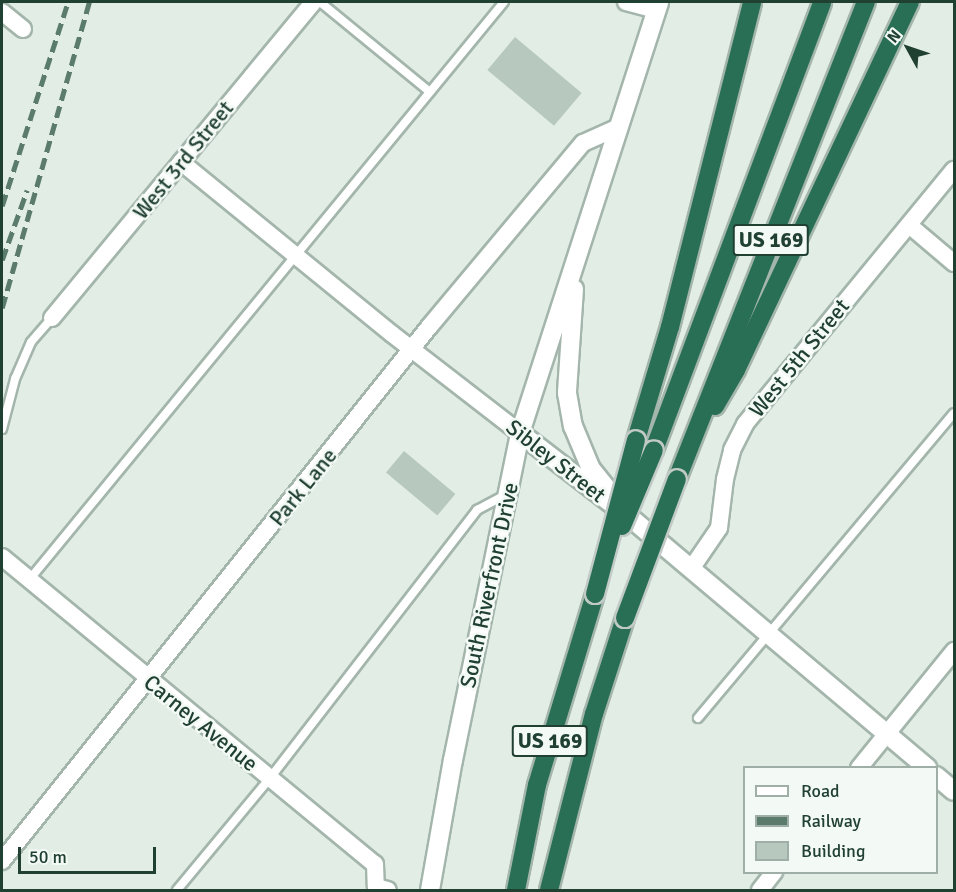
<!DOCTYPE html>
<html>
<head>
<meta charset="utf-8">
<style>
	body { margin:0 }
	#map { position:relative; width:956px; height:892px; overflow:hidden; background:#e2ede6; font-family:Signika,sans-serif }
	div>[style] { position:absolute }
	.building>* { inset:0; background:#b7c8bf; transform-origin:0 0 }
	.roads { filter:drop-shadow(2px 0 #a4b6ac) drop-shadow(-2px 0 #a4b6ac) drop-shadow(0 2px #a4b6ac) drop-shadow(0 -2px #a4b6ac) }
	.service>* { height:8px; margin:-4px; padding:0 4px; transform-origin:4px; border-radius:4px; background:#fff }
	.minor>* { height:16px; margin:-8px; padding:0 8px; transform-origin:8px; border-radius:8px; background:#fff }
	.secondary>* { height:18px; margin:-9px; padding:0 9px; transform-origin:9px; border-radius:9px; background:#fff }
	.motorway>* { height:18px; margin:-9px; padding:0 9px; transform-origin:9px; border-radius:9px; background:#296f56 }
	.rail>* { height:4.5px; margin-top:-2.25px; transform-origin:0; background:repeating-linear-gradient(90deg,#5b7b6d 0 12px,transparent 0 18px) }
	.bridges { filter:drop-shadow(2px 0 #c1cac6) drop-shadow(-2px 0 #c1cac6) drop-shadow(0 2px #c1cac6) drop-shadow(0 -2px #c1cac6) }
	.motorway-bridge>* { height:18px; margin:-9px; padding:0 9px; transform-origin:9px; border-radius:9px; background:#296f56 }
	span { translate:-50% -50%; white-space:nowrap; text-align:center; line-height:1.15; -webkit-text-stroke:5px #f3f9f5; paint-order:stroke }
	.shield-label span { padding:2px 4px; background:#f3f9f5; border:2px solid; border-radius:4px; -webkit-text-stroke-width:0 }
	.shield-label { font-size:21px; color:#204032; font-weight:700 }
	.street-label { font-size:22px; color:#204032 }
	.frame { position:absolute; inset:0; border:3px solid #204032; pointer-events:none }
	.legend { position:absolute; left:743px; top:766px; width:195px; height:108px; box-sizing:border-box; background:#f3f9f5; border:2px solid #9fafa7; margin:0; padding:8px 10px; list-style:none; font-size:18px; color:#204032 }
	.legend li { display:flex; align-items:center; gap:12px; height:30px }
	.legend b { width:30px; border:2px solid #9fafa7 }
	.north { position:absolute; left:878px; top:18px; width:60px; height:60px; -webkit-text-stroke:4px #f3f9f5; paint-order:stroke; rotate:310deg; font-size:16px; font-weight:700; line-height:24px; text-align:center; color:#204032 }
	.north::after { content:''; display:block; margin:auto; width:21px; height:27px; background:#204032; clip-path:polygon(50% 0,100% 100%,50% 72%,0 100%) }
	.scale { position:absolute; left:18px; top:847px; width:138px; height:27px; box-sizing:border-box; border:3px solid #204032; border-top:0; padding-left:8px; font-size:18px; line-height:21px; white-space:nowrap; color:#204032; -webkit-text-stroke:4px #f3f9f5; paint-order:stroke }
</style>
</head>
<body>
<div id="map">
	<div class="building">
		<div style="left:515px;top:37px;width:87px;height:43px;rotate:40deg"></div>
		<div style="left:404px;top:451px;width:67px;height:28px;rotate:40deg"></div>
	</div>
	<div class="roads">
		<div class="service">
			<div style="left:320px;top:2px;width:142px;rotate:39.3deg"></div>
			<div style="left:2px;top:429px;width:52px;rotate:-75.4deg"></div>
			<div style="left:15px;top:379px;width:40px;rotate:-66.6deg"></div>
			<div style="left:31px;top:342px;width:32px;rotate:-49deg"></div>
			<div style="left:29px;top:580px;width:748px;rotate:-50.59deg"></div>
			<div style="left:698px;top:718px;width:398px;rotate:-50deg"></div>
			<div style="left:177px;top:890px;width:146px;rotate:-50.3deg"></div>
			<div style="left:270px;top:778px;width:339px;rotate:-52.3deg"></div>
			<div style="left:477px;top:510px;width:34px;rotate:-28deg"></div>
		</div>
		<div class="minor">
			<div style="left:626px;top:2px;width:30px;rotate:15deg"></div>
			<div style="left:2px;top:12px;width:27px;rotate:39deg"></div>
			<div style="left:181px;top:162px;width:272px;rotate:39.2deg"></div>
			<div style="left:392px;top:334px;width:162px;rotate:37.7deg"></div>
			<div style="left:909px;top:225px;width:59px;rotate:40.2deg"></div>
			<div style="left:52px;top:318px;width:410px;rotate:-50.4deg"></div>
			<div style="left:2px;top:557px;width:483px;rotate:39.5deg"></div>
			<div style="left:375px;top:864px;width:23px;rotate:88deg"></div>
			<div style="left:376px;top:887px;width:12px;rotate:14deg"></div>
			<div style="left:691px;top:569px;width:50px;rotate:-55.7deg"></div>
			<div style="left:719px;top:528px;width:49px;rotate:-83deg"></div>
			<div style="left:725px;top:479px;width:30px;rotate:-76deg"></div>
			<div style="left:732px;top:450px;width:29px;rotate:-63deg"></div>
			<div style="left:745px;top:424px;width:329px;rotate:-50.6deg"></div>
			<div style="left:859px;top:768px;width:151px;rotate:-50.9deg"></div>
			<div style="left:2px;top:861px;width:684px;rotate:-51.35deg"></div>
			<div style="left:429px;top:327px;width:240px;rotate:-50.1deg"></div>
			<div style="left:583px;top:143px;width:36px;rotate:-24deg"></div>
			<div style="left:760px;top:890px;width:23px;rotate:-52deg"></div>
		</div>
		<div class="secondary">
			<div style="left:574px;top:289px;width:104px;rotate:93.9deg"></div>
			<div style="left:567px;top:393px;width:34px;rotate:80deg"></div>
			<div style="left:573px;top:426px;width:47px;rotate:67.3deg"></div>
			<div style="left:591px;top:469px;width:33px;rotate:51deg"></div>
			<div style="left:520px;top:433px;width:143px;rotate:37.6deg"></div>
			<div style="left:633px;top:520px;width:385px;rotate:40.1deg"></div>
			<div style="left:936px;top:776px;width:23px;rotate:40deg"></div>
			<div style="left:430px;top:890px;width:132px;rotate:-80deg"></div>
			<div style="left:453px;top:760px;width:334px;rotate:-78.4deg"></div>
			<div style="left:520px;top:433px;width:453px;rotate:-72.1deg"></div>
		</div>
		<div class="motorway">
			<div style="left:715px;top:406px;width:42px;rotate:-59.7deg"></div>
			<div style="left:736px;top:370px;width:407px;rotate:-64.7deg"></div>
			<div style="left:636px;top:440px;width:118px;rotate:-73.3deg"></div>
			<div style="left:670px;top:327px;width:335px;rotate:-75.8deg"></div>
			<div style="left:654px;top:450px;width:478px;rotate:-69.4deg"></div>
			<div style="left:677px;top:479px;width:513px;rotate:-68.39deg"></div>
			<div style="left:516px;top:890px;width:107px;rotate:-78.7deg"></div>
			<div style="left:537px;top:785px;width:200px;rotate:-73.1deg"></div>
			<div style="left:549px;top:890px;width:182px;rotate:-75.7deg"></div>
			<div style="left:594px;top:714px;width:101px;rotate:-72.1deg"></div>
		</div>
	</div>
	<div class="rail">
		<div style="left:2px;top:206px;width:214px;rotate:-72.1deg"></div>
		<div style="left:2px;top:260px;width:74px;rotate:-70.3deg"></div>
		<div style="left:2px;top:308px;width:318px;rotate:-74.1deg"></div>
	</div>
	<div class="bridges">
		<div class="motorway-bridge">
			<div style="left:622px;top:526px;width:82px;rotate:-67.2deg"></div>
			<div style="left:595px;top:594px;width:159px;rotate:-75.1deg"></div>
			<div style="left:625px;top:618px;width:148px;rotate:-69.5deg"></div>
		</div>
	</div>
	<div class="shield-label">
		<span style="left:771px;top:240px">US 169</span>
		<span style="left:550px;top:741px">US 169</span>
	</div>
	<div class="street-label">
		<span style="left:183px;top:160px;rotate:-51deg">West 3rd Street</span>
		<span style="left:799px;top:358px;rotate:-51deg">West 5th Street</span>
		<span style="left:556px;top:461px;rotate:38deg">Sibley Street</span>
		<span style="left:303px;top:487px;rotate:-51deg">Park Lane</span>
		<span style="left:489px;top:585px;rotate:-78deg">South Riverfront Drive</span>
		<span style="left:201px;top:723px;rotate:39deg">Carney Avenue</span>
	</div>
	<div class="frame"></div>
	<ul class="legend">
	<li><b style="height:8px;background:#fff"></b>Road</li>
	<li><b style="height:8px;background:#5b7b6d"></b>Railway</li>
	<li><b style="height:16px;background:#b7c8bf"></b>Building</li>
	</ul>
	<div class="north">N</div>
	<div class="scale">50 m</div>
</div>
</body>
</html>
